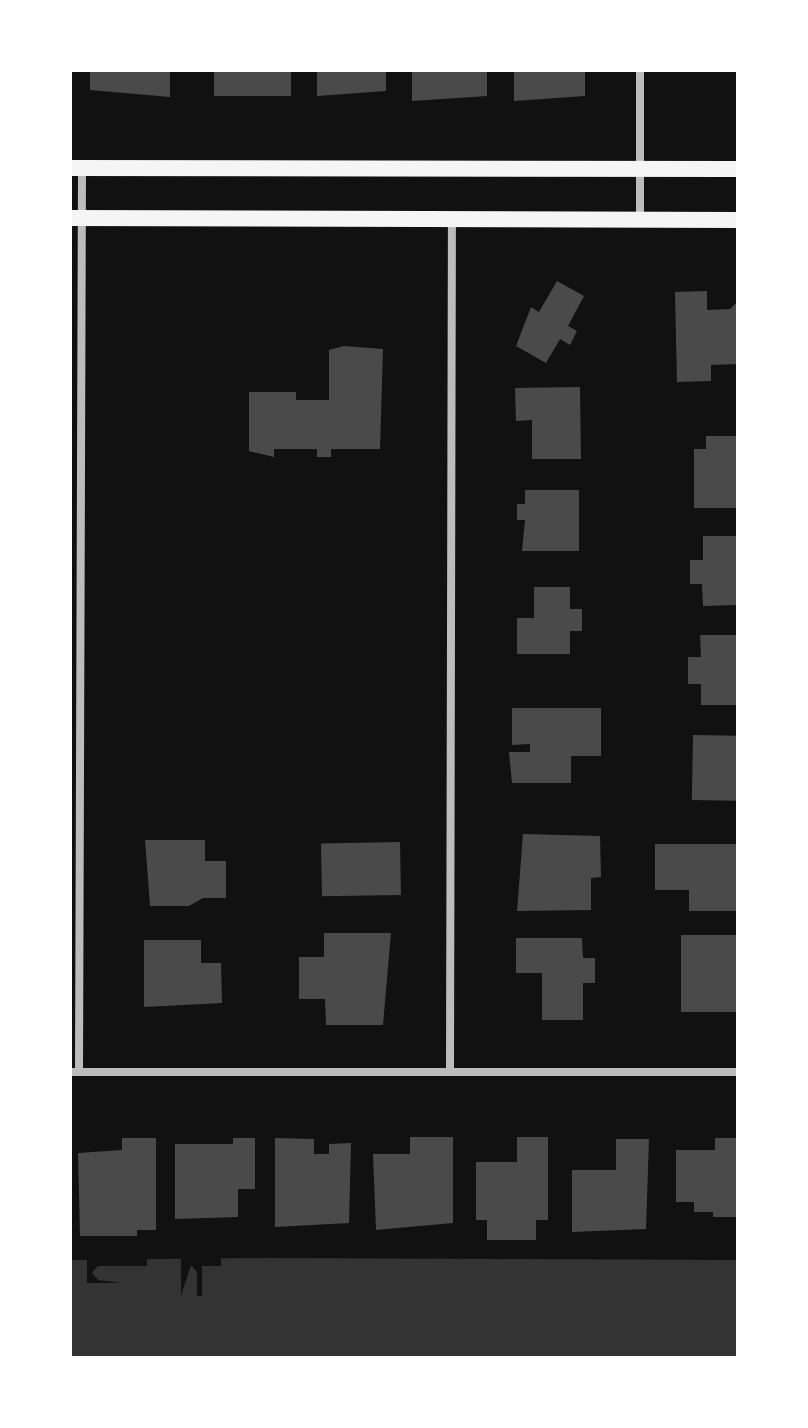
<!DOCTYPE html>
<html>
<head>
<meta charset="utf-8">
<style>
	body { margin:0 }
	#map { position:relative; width:808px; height:1428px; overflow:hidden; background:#111; font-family:Quicksand,sans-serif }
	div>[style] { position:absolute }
	.water>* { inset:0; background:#333 }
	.pier>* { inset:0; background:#111 }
	.building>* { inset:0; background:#4a4a4a; transform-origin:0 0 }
	.minor>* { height:8px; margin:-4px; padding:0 4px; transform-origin:4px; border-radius:4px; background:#bcbcbc }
	.secondary>* { height:16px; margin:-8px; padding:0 8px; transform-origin:8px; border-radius:8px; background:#f5f5f5 }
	span { translate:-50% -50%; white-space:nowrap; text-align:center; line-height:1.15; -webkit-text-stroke:6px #fff; paint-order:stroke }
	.frame { position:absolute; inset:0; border:72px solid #fff; pointer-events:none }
</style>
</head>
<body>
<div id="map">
	<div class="water">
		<div style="clip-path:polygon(267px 1258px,738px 1260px,738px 1358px,70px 1358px,70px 1260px)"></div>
	</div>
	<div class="pier">
		<div style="clip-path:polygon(221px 1254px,221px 1266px,202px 1266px,202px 1296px,197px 1296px,197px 1272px,191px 1265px,181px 1296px,181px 1259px)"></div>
		<div style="clip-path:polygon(147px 1255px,147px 1266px,98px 1266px,92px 1273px,98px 1280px,122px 1283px,87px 1283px,87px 1260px,70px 1260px)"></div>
	</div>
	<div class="building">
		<div style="clip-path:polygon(90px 70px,170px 70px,170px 97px,90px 90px)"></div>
		<div style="left:214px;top:70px;width:77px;height:26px"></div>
		<div style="clip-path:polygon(317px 70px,386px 70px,386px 91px,317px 96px)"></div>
		<div style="clip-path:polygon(412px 70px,487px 70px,487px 96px,412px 101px)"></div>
		<div style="clip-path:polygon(514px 70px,585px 70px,585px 96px,514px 101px)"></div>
		<div style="clip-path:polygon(557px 281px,584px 296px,568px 326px,577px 331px,570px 345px,560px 339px,546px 363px,516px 346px,531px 307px,539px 312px)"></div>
		<div style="clip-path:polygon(707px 291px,707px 310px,730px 309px,738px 301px,738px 364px,711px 365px,711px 381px,677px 382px,675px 292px)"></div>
		<div style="clip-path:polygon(344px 346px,383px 349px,380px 449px,331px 449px,331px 457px,317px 457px,317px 449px,274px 449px,274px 457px,249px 451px,249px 392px,296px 392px,296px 400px,329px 400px,329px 350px)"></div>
		<div style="clip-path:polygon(580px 387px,581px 459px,532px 459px,532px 420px,516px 421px,515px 388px)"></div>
		<div style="clip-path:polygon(706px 436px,738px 436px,738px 508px,694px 508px,694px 449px,706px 449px)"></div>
		<div style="clip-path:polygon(525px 490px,579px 490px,579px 551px,522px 551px,525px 520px,517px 520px,517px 504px,525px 504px)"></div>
		<div style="clip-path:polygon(703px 536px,738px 536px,738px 605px,703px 606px,702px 584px,690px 584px,690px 560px,703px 560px)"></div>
		<div style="clip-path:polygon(534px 587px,570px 587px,570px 609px,582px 609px,582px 631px,570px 631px,570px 654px,517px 654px,517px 618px,534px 618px)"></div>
		<div style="clip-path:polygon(700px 635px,738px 635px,738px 705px,701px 705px,701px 684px,688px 684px,688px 657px,701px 657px)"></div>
		<div style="clip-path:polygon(512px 708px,601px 708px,601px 756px,571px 756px,571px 783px,512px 783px,509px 752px,530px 752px,530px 744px,512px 745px)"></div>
		<div style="left:693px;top:735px;width:45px;height:65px;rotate:1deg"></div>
		<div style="clip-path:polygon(523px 834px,600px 836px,601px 877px,591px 878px,591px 910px,517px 911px)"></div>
		<div style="clip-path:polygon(145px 840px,205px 840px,205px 861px,226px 861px,226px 898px,203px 898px,189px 906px,150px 906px)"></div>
		<div style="left:400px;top:842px;width:53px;height:79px;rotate:89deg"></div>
		<div style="clip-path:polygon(655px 844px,738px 844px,738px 911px,689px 911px,689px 890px,655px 890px)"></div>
		<div style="clip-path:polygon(324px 933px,391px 933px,383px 1025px,326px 1025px,325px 999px,299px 999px,299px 957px,324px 957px)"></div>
		<div style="left:681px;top:935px;width:57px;height:77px"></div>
		<div style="clip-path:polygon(516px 938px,582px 938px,583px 958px,595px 958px,595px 983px,583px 983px,583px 1020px,542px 1020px,542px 973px,516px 973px)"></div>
		<div style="clip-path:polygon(144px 940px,201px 940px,201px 963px,221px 963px,222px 1003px,144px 1007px)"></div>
		<div style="clip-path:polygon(410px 1137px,453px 1137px,453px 1223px,376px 1230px,373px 1154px,410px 1154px)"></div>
		<div style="clip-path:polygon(517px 1137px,548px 1137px,548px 1220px,536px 1220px,536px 1240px,487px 1240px,487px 1220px,476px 1220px,476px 1162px,517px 1162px)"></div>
		<div style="clip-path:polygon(122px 1138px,156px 1138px,156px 1230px,137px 1230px,137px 1236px,80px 1236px,78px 1153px,122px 1150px)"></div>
		<div style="clip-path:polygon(233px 1138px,255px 1138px,255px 1189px,238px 1189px,238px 1217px,175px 1219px,175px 1144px,233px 1144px)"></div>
		<div style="clip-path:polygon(275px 1138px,314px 1139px,314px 1154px,329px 1154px,329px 1144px,351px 1143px,349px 1223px,275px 1227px)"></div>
		<div style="clip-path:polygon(715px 1138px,738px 1138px,738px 1217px,713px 1217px,713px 1212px,694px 1212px,694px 1202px,676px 1202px,676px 1150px,715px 1150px)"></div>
		<div style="clip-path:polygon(616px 1139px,649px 1139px,646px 1229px,572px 1232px,572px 1170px,616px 1170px)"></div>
	</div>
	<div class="minor">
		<div style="left:640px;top:220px;width:150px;rotate:-90deg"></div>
		<div style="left:70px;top:1072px;width:668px"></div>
		<div style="left:79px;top:1072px;width:903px;rotate:-89.81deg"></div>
		<div style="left:450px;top:1072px;width:852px;rotate:-89.87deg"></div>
	</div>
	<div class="secondary">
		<div style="left:70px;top:168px;width:668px;rotate:0.09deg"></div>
		<div style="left:70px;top:218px;width:668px;rotate:0.17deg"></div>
	</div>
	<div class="frame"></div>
</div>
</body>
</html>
